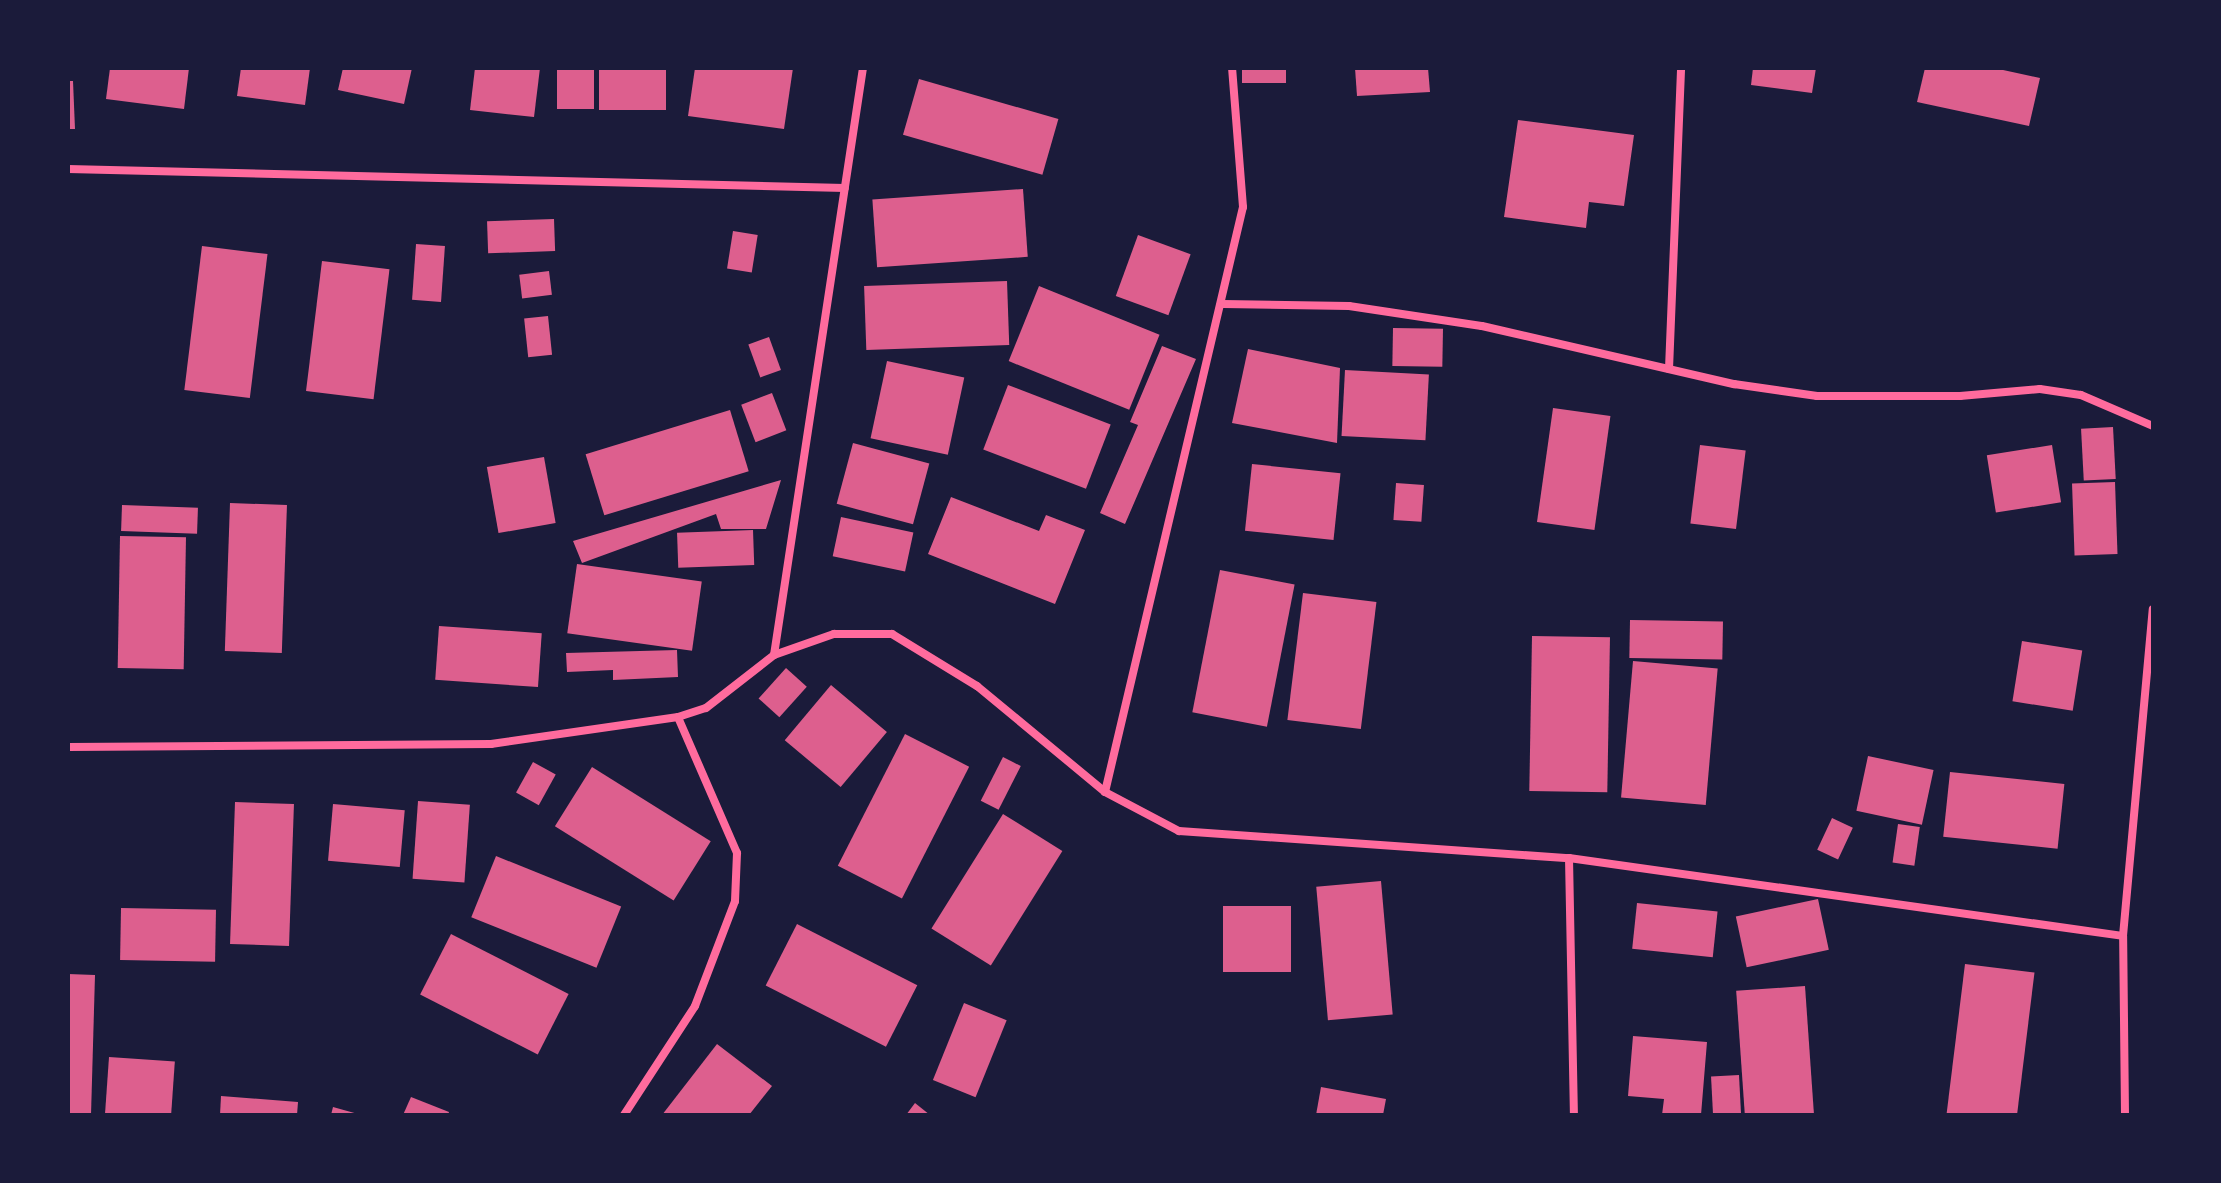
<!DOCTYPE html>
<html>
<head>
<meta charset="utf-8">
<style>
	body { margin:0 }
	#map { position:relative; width:2221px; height:1183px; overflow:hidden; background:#1b1b3a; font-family:"IBM Plex Serif",serif }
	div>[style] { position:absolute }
	.building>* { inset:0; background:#dd5f8e; transform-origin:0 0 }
	.minor>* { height:8px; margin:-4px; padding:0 4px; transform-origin:4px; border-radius:4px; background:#ff6b9d }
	span { translate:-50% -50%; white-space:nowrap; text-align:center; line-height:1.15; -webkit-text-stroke:7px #1b1b3a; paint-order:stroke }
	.frame { position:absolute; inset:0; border:70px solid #1b1b3a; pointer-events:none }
</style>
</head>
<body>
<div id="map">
	<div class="building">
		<div style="clip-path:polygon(110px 68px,189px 68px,184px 109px,106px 99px)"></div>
		<div style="clip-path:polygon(241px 68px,310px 68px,305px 105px,237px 96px)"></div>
		<div style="clip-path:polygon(343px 68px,412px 68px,404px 104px,338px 90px)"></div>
		<div style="clip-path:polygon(475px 68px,540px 68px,534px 117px,470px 110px)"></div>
		<div style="left:557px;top:68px;width:37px;height:41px"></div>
		<div style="left:599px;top:68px;width:67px;height:42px"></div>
		<div style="clip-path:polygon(695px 68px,793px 68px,784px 129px,688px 116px)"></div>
		<div style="left:1242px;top:68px;width:44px;height:15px"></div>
		<div style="clip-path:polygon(1355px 68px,1428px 68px,1430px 92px,1357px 96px)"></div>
		<div style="clip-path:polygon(1753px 68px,1816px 68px,1812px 93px,1751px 85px)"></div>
		<div style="clip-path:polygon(1925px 68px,1994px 68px,2040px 78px,2029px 126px,1917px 102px)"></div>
		<div style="left:919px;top:79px;width:145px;height:58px;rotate:16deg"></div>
		<div style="clip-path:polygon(68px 81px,73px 81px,75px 129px,68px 129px)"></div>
		<div style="clip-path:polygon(1518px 120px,1634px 135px,1624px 206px,1589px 202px,1586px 228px,1504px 217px)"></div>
		<div style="left:1023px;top:189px;width:68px;height:151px;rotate:86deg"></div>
		<div style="left:554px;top:219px;width:32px;height:67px;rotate:88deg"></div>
		<div style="left:733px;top:231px;width:25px;height:38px;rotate:9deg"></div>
		<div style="left:1138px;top:235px;width:56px;height:65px;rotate:20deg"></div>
		<div style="left:416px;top:244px;width:29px;height:56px;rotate:4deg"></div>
		<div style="left:202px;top:246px;width:66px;height:145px;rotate:7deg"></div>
		<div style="left:322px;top:261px;width:68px;height:131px;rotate:7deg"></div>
		<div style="left:549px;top:271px;width:24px;height:30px;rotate:83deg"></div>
		<div style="left:1007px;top:281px;width:64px;height:143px;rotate:88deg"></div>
		<div style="left:1039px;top:286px;width:130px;height:81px;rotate:22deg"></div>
		<div style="left:548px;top:316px;width:39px;height:24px;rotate:84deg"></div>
		<div style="left:1393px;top:328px;width:50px;height:38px;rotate:1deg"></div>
		<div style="left:769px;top:337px;width:35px;height:22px;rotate:70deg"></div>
		<div style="clip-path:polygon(1162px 346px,1196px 359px,1125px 524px,1100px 513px,1138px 425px,1130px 422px)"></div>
		<div style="clip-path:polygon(1248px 349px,1340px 368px,1337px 443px,1232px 423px)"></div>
		<div style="left:887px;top:361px;width:79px;height:79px;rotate:12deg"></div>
		<div style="left:1345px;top:370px;width:84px;height:66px;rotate:3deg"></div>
		<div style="left:1008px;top:385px;width:110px;height:69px;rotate:21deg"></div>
		<div style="left:772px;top:393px;width:40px;height:33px;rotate:69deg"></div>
		<div style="left:1553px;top:408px;width:58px;height:115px;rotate:8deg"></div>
		<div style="left:730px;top:410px;width:64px;height:151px;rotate:73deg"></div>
		<div style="left:2113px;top:427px;width:52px;height:32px;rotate:87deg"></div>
		<div style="left:853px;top:443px;width:79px;height:63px;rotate:15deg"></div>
		<div style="left:1700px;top:445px;width:46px;height:79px;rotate:7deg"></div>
		<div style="left:2052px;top:445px;width:58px;height:66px;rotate:81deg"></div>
		<div style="left:544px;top:457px;width:67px;height:58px;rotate:80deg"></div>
		<div style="left:1252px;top:464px;width:89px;height:67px;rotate:6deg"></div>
		<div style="clip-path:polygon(781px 480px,766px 529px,721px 529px,716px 514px,582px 563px,573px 541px)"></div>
		<div style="left:2115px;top:482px;width:72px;height:43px;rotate:88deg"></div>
		<div style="left:1396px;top:483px;width:28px;height:37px;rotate:4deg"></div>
		<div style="clip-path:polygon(951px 497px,1039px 531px,1046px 515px,1085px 530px,1055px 604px,928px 554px)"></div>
		<div style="left:230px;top:503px;width:57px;height:148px;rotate:2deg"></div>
		<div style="left:122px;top:505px;width:76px;height:26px;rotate:2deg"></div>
		<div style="left:841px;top:517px;width:74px;height:40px;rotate:12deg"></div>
		<div style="left:753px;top:530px;width:35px;height:76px;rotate:88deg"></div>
		<div style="left:120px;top:536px;width:66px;height:132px;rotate:1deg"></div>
		<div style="left:577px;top:564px;width:126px;height:70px;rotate:8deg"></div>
		<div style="left:1220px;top:570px;width:76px;height:145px;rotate:11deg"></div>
		<div style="left:1303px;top:593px;width:74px;height:128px;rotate:7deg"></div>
		<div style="left:1630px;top:620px;width:93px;height:38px;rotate:1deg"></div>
		<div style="left:439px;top:626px;width:103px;height:54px;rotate:4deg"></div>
		<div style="left:1532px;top:636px;width:78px;height:155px;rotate:1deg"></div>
		<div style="left:2022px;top:641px;width:61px;height:61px;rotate:9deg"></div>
		<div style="clip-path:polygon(677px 650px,678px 677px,613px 680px,613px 670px,567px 672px,566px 653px)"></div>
		<div style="left:1633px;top:661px;width:85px;height:137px;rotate:5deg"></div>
		<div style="left:786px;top:668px;width:28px;height:41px;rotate:42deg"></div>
		<div style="left:831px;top:685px;width:73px;height:72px;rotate:40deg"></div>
		<div style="left:905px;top:734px;width:72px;height:148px;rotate:27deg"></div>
		<div style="left:1868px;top:756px;width:67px;height:56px;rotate:12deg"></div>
		<div style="left:1003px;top:757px;width:20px;height:49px;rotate:27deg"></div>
		<div style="left:533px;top:762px;width:26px;height:35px;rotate:29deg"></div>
		<div style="left:592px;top:767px;width:140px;height:70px;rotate:32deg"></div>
		<div style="left:1950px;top:772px;width:115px;height:65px;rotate:6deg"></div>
		<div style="left:418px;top:801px;width:52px;height:78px;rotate:4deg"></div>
		<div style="left:235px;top:802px;width:59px;height:142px;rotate:2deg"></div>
		<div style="left:333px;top:804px;width:72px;height:57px;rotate:5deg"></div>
		<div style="left:1003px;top:814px;width:70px;height:135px;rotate:32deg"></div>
		<div style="left:1832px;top:818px;width:23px;height:35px;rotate:25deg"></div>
		<div style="left:1898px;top:824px;width:22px;height:39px;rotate:8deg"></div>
		<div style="left:496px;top:856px;width:135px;height:66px;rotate:22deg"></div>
		<div style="left:1381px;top:881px;width:134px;height:65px;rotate:85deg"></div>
		<div style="left:1818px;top:899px;width:52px;height:84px;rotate:78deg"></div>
		<div style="left:1637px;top:903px;width:81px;height:46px;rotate:6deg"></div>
		<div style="left:1223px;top:906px;width:68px;height:66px"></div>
		<div style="left:121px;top:908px;width:95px;height:52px;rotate:1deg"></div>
		<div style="left:797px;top:924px;width:135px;height:69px;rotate:27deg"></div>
		<div style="left:451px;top:934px;width:132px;height:68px;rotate:27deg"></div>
		<div style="left:1965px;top:964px;width:70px;height:152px;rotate:7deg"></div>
		<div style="clip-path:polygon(68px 974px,95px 975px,91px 1115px,68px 1115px)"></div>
		<div style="left:1805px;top:986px;width:129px;height:69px;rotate:86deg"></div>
		<div style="left:964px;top:1003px;width:46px;height:83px;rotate:22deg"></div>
		<div style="clip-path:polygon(1633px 1036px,1707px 1042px,1701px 1115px,1662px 1115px,1664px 1099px,1628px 1096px)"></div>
		<div style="clip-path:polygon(717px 1044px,772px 1086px,749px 1115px,662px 1115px)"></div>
		<div style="left:109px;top:1057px;width:66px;height:58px;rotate:4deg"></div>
		<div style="left:1739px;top:1075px;width:40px;height:28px;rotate:87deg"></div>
		<div style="clip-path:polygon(1321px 1087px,1386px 1099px,1383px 1115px,1316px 1115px)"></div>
		<div style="clip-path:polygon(221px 1096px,298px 1102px,297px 1115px,220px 1115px)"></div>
		<div style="clip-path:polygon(411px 1097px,449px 1112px,448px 1115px,403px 1115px)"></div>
		<div style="clip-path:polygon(915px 1103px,930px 1115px,906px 1115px)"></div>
		<div style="clip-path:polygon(333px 1107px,358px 1114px,357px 1115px,331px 1115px)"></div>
	</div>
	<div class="minor">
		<div style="left:68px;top:169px;width:777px;rotate:1.4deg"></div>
		<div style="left:1223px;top:304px;width:126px;rotate:0.9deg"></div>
		<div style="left:1349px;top:306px;width:134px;rotate:8.6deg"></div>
		<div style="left:1482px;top:326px;width:259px;rotate:13deg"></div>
		<div style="left:1734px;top:384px;width:84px;rotate:8.2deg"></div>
		<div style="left:1817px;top:396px;width:143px"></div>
		<div style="left:1960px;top:396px;width:80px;rotate:-5deg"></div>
		<div style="left:2040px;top:389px;width:41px;rotate:8.3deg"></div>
		<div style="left:2081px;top:395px;width:78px;rotate:23.3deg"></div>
		<div style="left:1669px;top:369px;width:301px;rotate:-87.7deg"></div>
		<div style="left:774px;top:655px;width:594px;rotate:-81.38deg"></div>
		<div style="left:68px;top:747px;width:423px;rotate:-0.4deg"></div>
		<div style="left:491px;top:744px;width:189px;rotate:-8.2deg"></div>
		<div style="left:678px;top:717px;width:29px;rotate:-18deg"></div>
		<div style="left:706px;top:708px;width:86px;rotate:-37.9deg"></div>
		<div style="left:774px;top:655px;width:64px;rotate:-19.3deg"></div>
		<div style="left:834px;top:634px;width:58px"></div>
		<div style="left:892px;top:634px;width:100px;rotate:31.5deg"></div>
		<div style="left:977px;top:686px;width:166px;rotate:39.6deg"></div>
		<div style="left:1105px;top:792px;width:84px;rotate:27.8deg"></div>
		<div style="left:1179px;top:831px;width:391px;rotate:4deg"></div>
		<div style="left:1569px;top:858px;width:559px;rotate:8.01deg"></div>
		<div style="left:1105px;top:792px;width:601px;rotate:-76.73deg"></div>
		<div style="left:1243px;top:207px;width:139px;rotate:-94.5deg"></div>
		<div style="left:1569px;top:858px;width:257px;rotate:88.9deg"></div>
		<div style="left:624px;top:1115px;width:130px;rotate:-56.9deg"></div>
		<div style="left:695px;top:1006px;width:112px;rotate:-69.1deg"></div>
		<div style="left:735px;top:901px;width:48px;rotate:-87.6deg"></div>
		<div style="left:737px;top:853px;width:148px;rotate:-113.5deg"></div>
		<div style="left:2125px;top:1115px;width:179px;rotate:-90.6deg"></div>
		<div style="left:2123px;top:936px;width:328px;rotate:-84.8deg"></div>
	</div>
	<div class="frame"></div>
</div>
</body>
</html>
